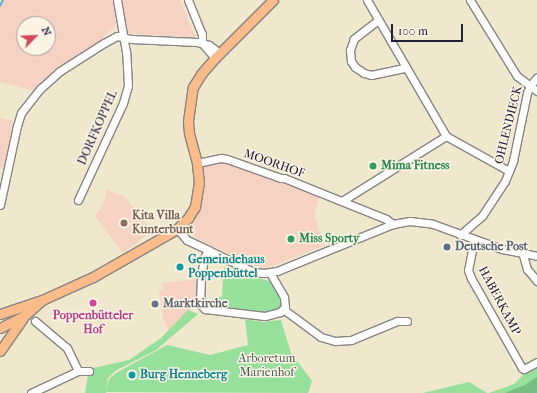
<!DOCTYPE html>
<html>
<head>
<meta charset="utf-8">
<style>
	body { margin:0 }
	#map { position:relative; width:537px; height:393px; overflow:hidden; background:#efe8cc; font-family:"IM FELL French Canon",serif }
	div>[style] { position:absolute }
	.built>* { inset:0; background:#f6d2c3 }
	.green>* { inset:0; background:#96e09b }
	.forest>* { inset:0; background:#78be83 }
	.stream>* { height:1.5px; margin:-0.75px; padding:0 0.75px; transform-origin:0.75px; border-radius:0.75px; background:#5baad5 }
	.roads { filter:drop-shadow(1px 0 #888584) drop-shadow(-1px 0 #888584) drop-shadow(0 1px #888584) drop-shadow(0 -1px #888584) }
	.minor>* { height:7px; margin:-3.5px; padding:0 3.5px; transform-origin:3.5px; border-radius:3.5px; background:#fff }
	.major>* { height:9px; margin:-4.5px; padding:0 4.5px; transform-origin:4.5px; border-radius:4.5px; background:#f9bc8a }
	.dots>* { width:11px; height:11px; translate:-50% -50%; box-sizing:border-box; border:2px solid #fcf5e5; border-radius:50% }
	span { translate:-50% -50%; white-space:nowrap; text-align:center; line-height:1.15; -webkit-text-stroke:3px #fcf5e5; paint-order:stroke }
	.street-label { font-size:12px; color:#22223b }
	.leisure-label { font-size:12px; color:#27864d; font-weight:700 }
	.left { translate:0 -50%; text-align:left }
	.education-label { font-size:12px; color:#785e54; font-weight:700 }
	.service-label { font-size:12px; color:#4e5e75; font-weight:700 }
	.culture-label { font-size:12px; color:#0d838f; font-weight:700 }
	.worship-label { font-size:12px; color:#5b616d; font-weight:700 }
	.hotel-label { font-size:12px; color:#b23c85; font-weight:700 }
	.park-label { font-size:12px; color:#455b58 }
	.north { position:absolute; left:16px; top:16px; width:40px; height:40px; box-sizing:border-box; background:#fcf5e5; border:1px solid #a5a1a1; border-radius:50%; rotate:66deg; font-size:11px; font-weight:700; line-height:16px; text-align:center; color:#22223b }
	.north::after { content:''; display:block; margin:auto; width:14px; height:18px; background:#d1495b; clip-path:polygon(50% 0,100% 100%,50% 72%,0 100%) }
	.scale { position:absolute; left:391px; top:24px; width:72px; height:18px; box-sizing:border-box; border:2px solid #22223b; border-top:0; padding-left:5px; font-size:12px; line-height:14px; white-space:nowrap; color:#22223b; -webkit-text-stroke:3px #fcf5e5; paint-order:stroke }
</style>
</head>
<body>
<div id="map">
	<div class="built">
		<div style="clip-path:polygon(evenodd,4px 0,113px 0,116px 25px,102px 40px,50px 75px,35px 91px,0 82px,0 8px,4px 0,24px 24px,48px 24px,48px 48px,24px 48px,24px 24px)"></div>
		<div style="clip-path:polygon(120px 0,180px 0,196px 38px,125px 33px)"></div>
		<div style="clip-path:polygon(0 118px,13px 121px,4px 169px,0 168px)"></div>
		<div style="clip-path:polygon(221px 161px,275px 177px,320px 195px,314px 215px,325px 245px,267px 268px,252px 265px,198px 239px,188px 230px,202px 200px,204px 167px)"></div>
		<div style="clip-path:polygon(107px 190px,125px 197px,152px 231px,123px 253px,95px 216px,103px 205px)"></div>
		<div style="clip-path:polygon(197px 279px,198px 302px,168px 330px,163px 317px,159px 291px,163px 290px,162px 283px)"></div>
	</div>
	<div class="green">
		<div style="clip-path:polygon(224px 267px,272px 282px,278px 289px,281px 300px,280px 306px,276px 310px,266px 314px,209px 306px,205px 303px,222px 296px)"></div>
		<div style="clip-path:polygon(188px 310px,198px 314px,156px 350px,115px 371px,108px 378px,106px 393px,85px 393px,89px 369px,129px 360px,161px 338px)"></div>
		<div style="clip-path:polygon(245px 319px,262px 322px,281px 320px,291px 353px,312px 381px,308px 393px,106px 392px,109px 379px,116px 373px,167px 345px,210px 355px,248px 345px)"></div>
		<div style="clip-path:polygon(537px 365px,537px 393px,489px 393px,514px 384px,523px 375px,521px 374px)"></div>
		<div style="clip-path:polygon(469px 382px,487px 393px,423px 393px)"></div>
	</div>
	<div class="forest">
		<div style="clip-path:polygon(537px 377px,537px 393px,505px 393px,525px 385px)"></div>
	</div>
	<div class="stream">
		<div style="left:0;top:6px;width:7px;rotate:-63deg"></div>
	</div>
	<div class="roads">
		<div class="minor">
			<div style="left:188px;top:0;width:37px;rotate:68deg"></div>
			<div style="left:202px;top:34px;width:9px;rotate:90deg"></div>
			<div style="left:367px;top:0;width:157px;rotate:59.8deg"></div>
			<div style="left:446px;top:136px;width:72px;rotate:29.1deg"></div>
			<div style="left:470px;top:0;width:89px;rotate:58.3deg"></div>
			<div style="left:517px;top:76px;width:25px;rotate:37deg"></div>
			<div style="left:378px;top:20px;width:31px;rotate:142deg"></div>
			<div style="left:354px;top:39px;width:12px;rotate:110deg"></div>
			<div style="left:350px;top:50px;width:11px;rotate:85deg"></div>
			<div style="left:351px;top:61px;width:7px;rotate:56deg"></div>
			<div style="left:355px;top:67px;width:11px;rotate:34deg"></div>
			<div style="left:364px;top:73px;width:7px;rotate:16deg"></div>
			<div style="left:371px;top:75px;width:35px;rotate:-12deg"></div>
			<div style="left:202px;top:43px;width:20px;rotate:49deg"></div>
			<div style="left:197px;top:163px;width:25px;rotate:-12deg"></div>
			<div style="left:221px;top:158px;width:6px;rotate:9deg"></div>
			<div style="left:227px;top:159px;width:57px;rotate:19.4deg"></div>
			<div style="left:281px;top:178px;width:3px"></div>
			<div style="left:284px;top:178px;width:110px;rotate:21.9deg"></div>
			<div style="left:386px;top:219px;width:9px;rotate:36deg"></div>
			<div style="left:78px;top:200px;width:107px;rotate:-65.1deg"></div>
			<div style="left:123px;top:103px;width:18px;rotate:-74deg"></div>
			<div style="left:128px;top:86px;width:34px;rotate:-93deg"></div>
			<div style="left:126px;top:52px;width:53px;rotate:-99.8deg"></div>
			<div style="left:342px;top:201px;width:123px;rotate:-32deg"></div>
			<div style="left:0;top:205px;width:81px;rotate:-77.9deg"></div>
			<div style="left:17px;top:126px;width:14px;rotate:-73deg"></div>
			<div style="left:21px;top:113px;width:31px;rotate:-52deg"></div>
			<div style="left:40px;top:89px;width:27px;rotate:-42deg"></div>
			<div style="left:60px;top:71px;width:52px;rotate:-32.5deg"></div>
			<div style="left:104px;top:43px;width:15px;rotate:-28deg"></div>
			<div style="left:117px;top:36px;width:14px;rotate:12deg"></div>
			<div style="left:131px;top:39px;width:66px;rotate:2.6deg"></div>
			<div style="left:197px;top:42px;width:12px;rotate:14deg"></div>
			<div style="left:209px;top:45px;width:14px;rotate:36deg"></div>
			<div style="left:177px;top:229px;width:15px;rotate:48deg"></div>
			<div style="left:187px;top:240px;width:23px;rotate:25deg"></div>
			<div style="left:208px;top:250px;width:51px;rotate:25.6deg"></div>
			<div style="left:254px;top:272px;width:10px;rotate:6deg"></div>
			<div style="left:264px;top:273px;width:13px;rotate:-9deg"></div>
			<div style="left:277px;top:271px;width:125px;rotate:-22.1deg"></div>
			<div style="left:393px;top:224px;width:17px;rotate:-10deg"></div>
			<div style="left:410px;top:221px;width:23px;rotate:7deg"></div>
			<div style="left:433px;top:224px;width:73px;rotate:19.9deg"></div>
			<div style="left:502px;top:249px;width:36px;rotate:11deg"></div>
			<div style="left:460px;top:235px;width:29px;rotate:-41deg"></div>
			<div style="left:482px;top:216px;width:42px;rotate:-56.7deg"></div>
			<div style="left:505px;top:181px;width:22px;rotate:-68deg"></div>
			<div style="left:513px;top:161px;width:69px;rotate:-78.4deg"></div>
			<div style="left:527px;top:93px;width:8px;rotate:-67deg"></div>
			<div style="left:530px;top:86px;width:11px;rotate:-52deg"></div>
			<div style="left:474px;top:240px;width:31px;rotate:101deg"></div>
			<div style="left:468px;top:270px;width:9px;rotate:69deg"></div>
			<div style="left:471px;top:278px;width:103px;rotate:60.5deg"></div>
			<div style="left:522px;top:368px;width:2px;rotate:27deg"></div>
			<div style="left:524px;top:369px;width:15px;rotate:-28deg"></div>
			<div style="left:208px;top:250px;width:9px;rotate:117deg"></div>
			<div style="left:204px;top:258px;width:18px;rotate:99deg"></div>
			<div style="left:201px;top:276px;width:28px;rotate:92deg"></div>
			<div style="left:200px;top:304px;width:7px;rotate:45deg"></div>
			<div style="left:205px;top:309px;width:60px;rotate:6.7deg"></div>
			<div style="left:265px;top:316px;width:16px;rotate:-15deg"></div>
			<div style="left:280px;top:312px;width:7px;rotate:-45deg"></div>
			<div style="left:285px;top:307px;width:10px;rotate:-96deg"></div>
			<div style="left:284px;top:297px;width:28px;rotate:-120deg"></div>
			<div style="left:523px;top:255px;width:15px;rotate:74deg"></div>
			<div style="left:527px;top:269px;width:16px;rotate:50deg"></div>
			<div style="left:283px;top:309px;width:47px;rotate:36.4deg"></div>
			<div style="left:321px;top:337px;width:15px;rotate:16deg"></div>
			<div style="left:335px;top:341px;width:16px;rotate:-4deg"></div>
			<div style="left:351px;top:340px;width:50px;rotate:-22.4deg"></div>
			<div style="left:397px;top:321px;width:10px"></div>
			<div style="left:35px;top:321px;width:42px;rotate:40.2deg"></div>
			<div style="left:67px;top:348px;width:25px;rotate:64deg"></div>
			<div style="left:31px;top:393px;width:52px;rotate:-25.1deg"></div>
			<div style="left:78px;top:371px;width:11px"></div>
		</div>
		<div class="major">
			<div style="left:0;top:314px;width:44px;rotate:-18.4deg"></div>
			<div style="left:42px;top:300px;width:56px;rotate:-24.3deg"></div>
			<div style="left:93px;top:277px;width:97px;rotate:-29.7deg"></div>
			<div style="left:177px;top:229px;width:16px;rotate:-45deg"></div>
			<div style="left:188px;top:218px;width:13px;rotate:-58deg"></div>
			<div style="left:195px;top:207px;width:24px;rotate:-81deg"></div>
			<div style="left:199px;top:183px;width:20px;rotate:-96deg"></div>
			<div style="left:197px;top:163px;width:31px;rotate:-105deg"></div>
			<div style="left:189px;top:133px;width:12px;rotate:-95deg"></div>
			<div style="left:188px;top:121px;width:34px;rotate:-82deg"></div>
			<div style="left:193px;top:87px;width:15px;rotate:-58deg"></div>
			<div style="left:201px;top:74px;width:21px;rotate:-49deg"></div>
			<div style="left:215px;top:58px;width:82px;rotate:-45deg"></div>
			<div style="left:0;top:328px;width:28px;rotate:-27deg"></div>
			<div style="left:25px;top:315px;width:21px;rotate:-41deg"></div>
			<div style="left:0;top:351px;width:40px;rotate:-55.1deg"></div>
		</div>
	</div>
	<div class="dots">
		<div style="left:373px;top:166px;background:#2e9e5b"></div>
		<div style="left:124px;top:223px;background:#8d6e63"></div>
		<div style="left:291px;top:239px;background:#2e9e5b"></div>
		<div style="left:447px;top:247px;background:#5c6f8a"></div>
		<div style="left:180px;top:267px;background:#0f9aa8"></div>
		<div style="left:93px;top:303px;background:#d1479c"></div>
		<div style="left:155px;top:304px;background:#6b7280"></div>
		<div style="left:132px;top:375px;background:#0f9aa8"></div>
	</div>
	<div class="street-label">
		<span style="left:509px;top:125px;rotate:-76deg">OHLENDIECK</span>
		<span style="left:98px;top:128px;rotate:-66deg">DORFKOPPEL</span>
		<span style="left:274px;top:164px;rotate:19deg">MOORHOF</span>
		<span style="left:499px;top:301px;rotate:62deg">HABERKAMP</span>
	</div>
	<div class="leisure-label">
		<span class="left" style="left:381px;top:166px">Mima Fitness</span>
		<span class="left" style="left:299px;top:239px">Miss Sporty</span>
	</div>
	<div class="education-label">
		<span class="left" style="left:132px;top:223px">Kita Villa<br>Kunterbunt</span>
	</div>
	<div class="service-label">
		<span class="left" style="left:455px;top:247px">Deutsche Post</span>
	</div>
	<div class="culture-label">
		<span class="left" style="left:188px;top:267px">Gemeindehaus<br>Poppenbüttel</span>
		<span class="left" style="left:140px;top:375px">Burg Henneberg</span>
	</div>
	<div class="worship-label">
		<span class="left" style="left:163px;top:304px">Marktkirche</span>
	</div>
	<div class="hotel-label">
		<span style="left:93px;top:323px">Poppenbütteler<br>Hof</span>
	</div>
	<div class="park-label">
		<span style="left:267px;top:366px">Arboretum<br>Marienhof</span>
	</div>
	<div class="north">N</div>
	<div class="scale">100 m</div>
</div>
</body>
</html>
